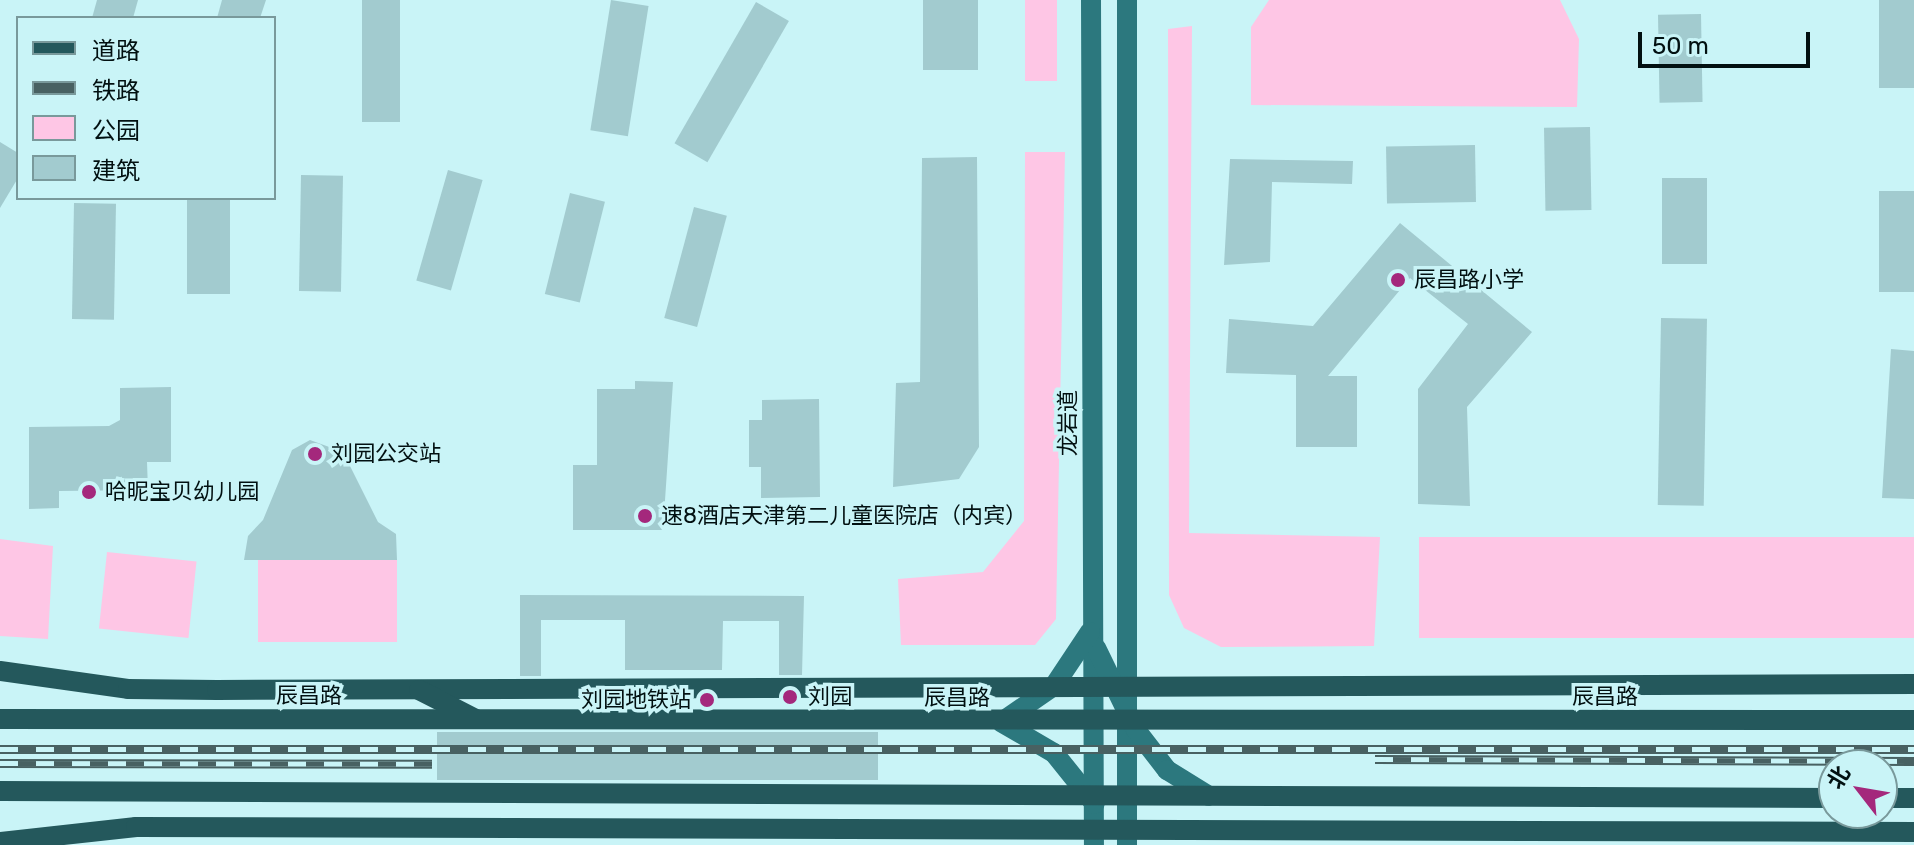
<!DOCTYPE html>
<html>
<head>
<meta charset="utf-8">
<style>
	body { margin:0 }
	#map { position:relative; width:1914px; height:845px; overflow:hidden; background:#c9f4f7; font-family:Rubik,"Noto Sans SC",sans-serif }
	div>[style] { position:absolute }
	.green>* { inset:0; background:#fec6e5; transform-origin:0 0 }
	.building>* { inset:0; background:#a2cbcf; transform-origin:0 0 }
	.secondary>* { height:20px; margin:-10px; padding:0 10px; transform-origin:10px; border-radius:10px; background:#2c787e }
	.primary>* { height:20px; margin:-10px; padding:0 10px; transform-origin:10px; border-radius:10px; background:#24585c }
	.rail>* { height:9px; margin-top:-4.5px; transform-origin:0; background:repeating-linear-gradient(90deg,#c9f4f7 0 18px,#486162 0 36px); box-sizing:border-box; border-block:2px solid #486162 }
	.dots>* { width:22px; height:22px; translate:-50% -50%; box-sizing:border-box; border:4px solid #c9f4f7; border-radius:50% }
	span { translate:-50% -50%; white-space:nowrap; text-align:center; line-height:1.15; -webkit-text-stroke:7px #c9f4f7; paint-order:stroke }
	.poi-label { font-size:22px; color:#021011 }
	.left { translate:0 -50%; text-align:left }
	.right { translate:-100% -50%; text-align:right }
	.street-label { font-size:22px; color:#021011 }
	.legend { position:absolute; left:16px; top:16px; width:260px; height:184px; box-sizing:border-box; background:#c9f4f7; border:2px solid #79999b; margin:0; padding:10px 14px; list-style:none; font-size:24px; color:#021011 }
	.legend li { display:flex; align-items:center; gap:16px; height:40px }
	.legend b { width:40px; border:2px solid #79999b }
	.north { position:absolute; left:1818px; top:749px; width:80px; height:80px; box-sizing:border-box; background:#c9f4f7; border:2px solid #79999b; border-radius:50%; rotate:301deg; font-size:22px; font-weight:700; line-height:32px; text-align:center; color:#021011 }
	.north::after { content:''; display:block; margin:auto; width:28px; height:36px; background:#a4287c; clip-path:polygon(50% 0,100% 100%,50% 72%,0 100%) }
	.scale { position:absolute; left:1638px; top:32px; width:172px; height:36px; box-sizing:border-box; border:4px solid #021011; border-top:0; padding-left:10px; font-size:24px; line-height:28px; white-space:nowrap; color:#021011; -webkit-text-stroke:6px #c9f4f7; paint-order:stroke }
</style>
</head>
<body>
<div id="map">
	<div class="green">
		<div style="left:1025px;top:0;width:32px;height:81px"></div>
		<div style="clip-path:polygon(1269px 0,1560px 0,1579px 39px,1577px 107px,1251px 105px,1251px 27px)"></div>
		<div style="clip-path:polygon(1192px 26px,1189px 533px,1380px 537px,1374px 646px,1221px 647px,1184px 628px,1169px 595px,1168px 29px)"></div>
		<div style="clip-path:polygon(1025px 152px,1065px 152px,1056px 619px,1035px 645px,901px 645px,898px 579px,983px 572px,1024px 521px)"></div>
		<div style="left:1419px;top:537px;width:495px;height:101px"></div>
		<div style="clip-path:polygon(0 539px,53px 546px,48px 639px,0 636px)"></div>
		<div style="left:107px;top:552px;width:90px;height:77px;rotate:6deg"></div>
		<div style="left:258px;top:560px;width:139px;height:82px"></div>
	</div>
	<div class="building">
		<div style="clip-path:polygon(97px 0,138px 0,133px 18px,92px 18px)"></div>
		<div style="clip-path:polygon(222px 0,266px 0,260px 18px,217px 18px)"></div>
		<div style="left:362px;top:0;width:38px;height:122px"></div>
		<div style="left:611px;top:0;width:38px;height:132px;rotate:9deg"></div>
		<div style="left:923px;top:0;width:55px;height:70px"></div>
		<div style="left:1879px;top:0;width:35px;height:88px"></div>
		<div style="left:756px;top:2px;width:38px;height:163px;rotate:30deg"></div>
		<div style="left:1701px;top:14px;width:88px;height:43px;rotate:89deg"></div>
		<div style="left:1590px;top:127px;width:83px;height:46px;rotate:89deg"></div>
		<div style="clip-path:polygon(0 142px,18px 153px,18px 178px,0 208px)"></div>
		<div style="left:1475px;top:145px;width:57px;height:89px;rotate:89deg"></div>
		<div style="clip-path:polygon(977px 157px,979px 447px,959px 479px,893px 487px,896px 383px,920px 382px,922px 158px)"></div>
		<div style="clip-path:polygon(1230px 159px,1353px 161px,1352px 184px,1272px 182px,1270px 262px,1224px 265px)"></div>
		<div style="left:448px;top:170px;width:36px;height:115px;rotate:16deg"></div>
		<div style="left:301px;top:175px;width:42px;height:116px;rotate:1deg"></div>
		<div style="left:1662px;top:178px;width:45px;height:86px"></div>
		<div style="left:1914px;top:191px;width:101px;height:35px;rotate:90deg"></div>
		<div style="left:570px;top:193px;width:36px;height:104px;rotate:14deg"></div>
		<div style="left:187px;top:198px;width:43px;height:96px"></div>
		<div style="left:74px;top:203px;width:42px;height:116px;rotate:1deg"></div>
		<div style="left:694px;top:207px;width:34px;height:115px;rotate:15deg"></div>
		<div style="clip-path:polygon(1400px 223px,1532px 332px,1467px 407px,1470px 506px,1418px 504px,1418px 389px,1468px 324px,1410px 278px,1328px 376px,1357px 376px,1357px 447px,1296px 447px,1296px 375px,1226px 373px,1229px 319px,1313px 326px)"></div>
		<div style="left:1661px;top:318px;width:46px;height:187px;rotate:1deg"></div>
		<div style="clip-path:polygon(1891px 349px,1914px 351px,1914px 499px,1882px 498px)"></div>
		<div style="clip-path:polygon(635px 381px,673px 382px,663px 530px,573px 530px,573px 465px,597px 465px,597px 389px,635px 389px)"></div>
		<div style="clip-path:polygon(171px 387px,171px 462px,147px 462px,148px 490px,59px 491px,59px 508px,29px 509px,29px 427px,109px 426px,120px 420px,120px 388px)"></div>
		<div style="clip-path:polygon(819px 399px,820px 497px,761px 498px,761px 467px,749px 467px,749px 420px,762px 420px,762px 400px)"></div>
		<div style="clip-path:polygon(310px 440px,343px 452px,378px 522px,396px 534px,397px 560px,244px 560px,248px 536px,263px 520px,292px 450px)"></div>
		<div style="clip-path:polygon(520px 595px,804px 596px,802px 675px,779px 675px,779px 621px,723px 621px,722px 670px,625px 670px,625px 620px,541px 620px,541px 676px,520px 676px)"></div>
		<div style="left:437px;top:732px;width:441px;height:48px"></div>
	</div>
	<div class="secondary">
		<div style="left:1091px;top:0;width:845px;rotate:89.8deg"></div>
		<div style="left:1127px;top:0;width:845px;rotate:90deg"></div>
		<div style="left:1096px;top:648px;width:91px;rotate:64deg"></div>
		<div style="left:1136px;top:730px;width:51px;rotate:52.2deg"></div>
		<div style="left:1167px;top:770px;width:49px;rotate:31.8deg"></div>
		<div style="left:1003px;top:721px;width:62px;rotate:-34.5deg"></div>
		<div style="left:1054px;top:686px;width:65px;rotate:-56.3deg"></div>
		<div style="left:1001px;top:722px;width:61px;rotate:30.3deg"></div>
		<div style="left:1054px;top:753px;width:65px;rotate:51.2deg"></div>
	</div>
	<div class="primary">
		<div style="left:0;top:671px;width:129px;rotate:8deg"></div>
		<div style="left:128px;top:689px;width:89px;rotate:0.6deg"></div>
		<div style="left:217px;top:690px;width:1697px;rotate:-0.2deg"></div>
		<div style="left:419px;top:690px;width:64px;rotate:27deg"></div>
		<div style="left:0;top:719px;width:1914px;rotate:0.03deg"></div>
		<div style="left:0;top:791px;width:1834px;rotate:0.22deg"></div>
		<div style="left:1882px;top:798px;width:32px"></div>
		<div style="left:0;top:842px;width:137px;rotate:-6.3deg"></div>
		<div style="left:136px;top:827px;width:1778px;rotate:0.16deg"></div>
	</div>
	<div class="rail">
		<div style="left:0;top:749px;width:1914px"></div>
		<div style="left:1375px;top:759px;width:539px;rotate:0.21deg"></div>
		<div style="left:0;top:763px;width:432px;rotate:0.1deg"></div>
	</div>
	<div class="dots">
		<div style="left:1398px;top:280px;background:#a4287c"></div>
		<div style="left:315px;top:454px;background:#a4287c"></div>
		<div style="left:89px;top:492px;background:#a4287c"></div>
		<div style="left:645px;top:516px;background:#a4287c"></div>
		<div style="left:790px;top:697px;background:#a4287c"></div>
		<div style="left:707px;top:700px;background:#a4287c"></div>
	</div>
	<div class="poi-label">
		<span class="left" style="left:1414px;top:280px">辰昌路小学</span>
		<span class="left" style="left:331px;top:454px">刘园公交站</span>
		<span class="left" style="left:105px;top:492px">哈昵宝贝幼儿园</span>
		<span class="left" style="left:661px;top:516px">速8酒店天津第二儿童医院店（内宾）</span>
		<span class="left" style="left:808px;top:697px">刘园</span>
		<span class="right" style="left:691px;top:700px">刘园地铁站</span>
	</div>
	<div class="street-label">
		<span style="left:1068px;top:423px;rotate:-90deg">龙岩道</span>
		<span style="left:309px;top:696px">辰昌路</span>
		<span style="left:1605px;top:697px">辰昌路</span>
		<span style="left:957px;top:698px">辰昌路</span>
	</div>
	<ul class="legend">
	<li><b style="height:10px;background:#24585c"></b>道路</li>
	<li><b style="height:10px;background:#486162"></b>铁路</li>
	<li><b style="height:22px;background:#fec6e5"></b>公园</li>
	<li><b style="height:22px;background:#a2cbcf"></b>建筑</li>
	</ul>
	<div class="north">北</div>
	<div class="scale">50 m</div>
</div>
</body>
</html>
